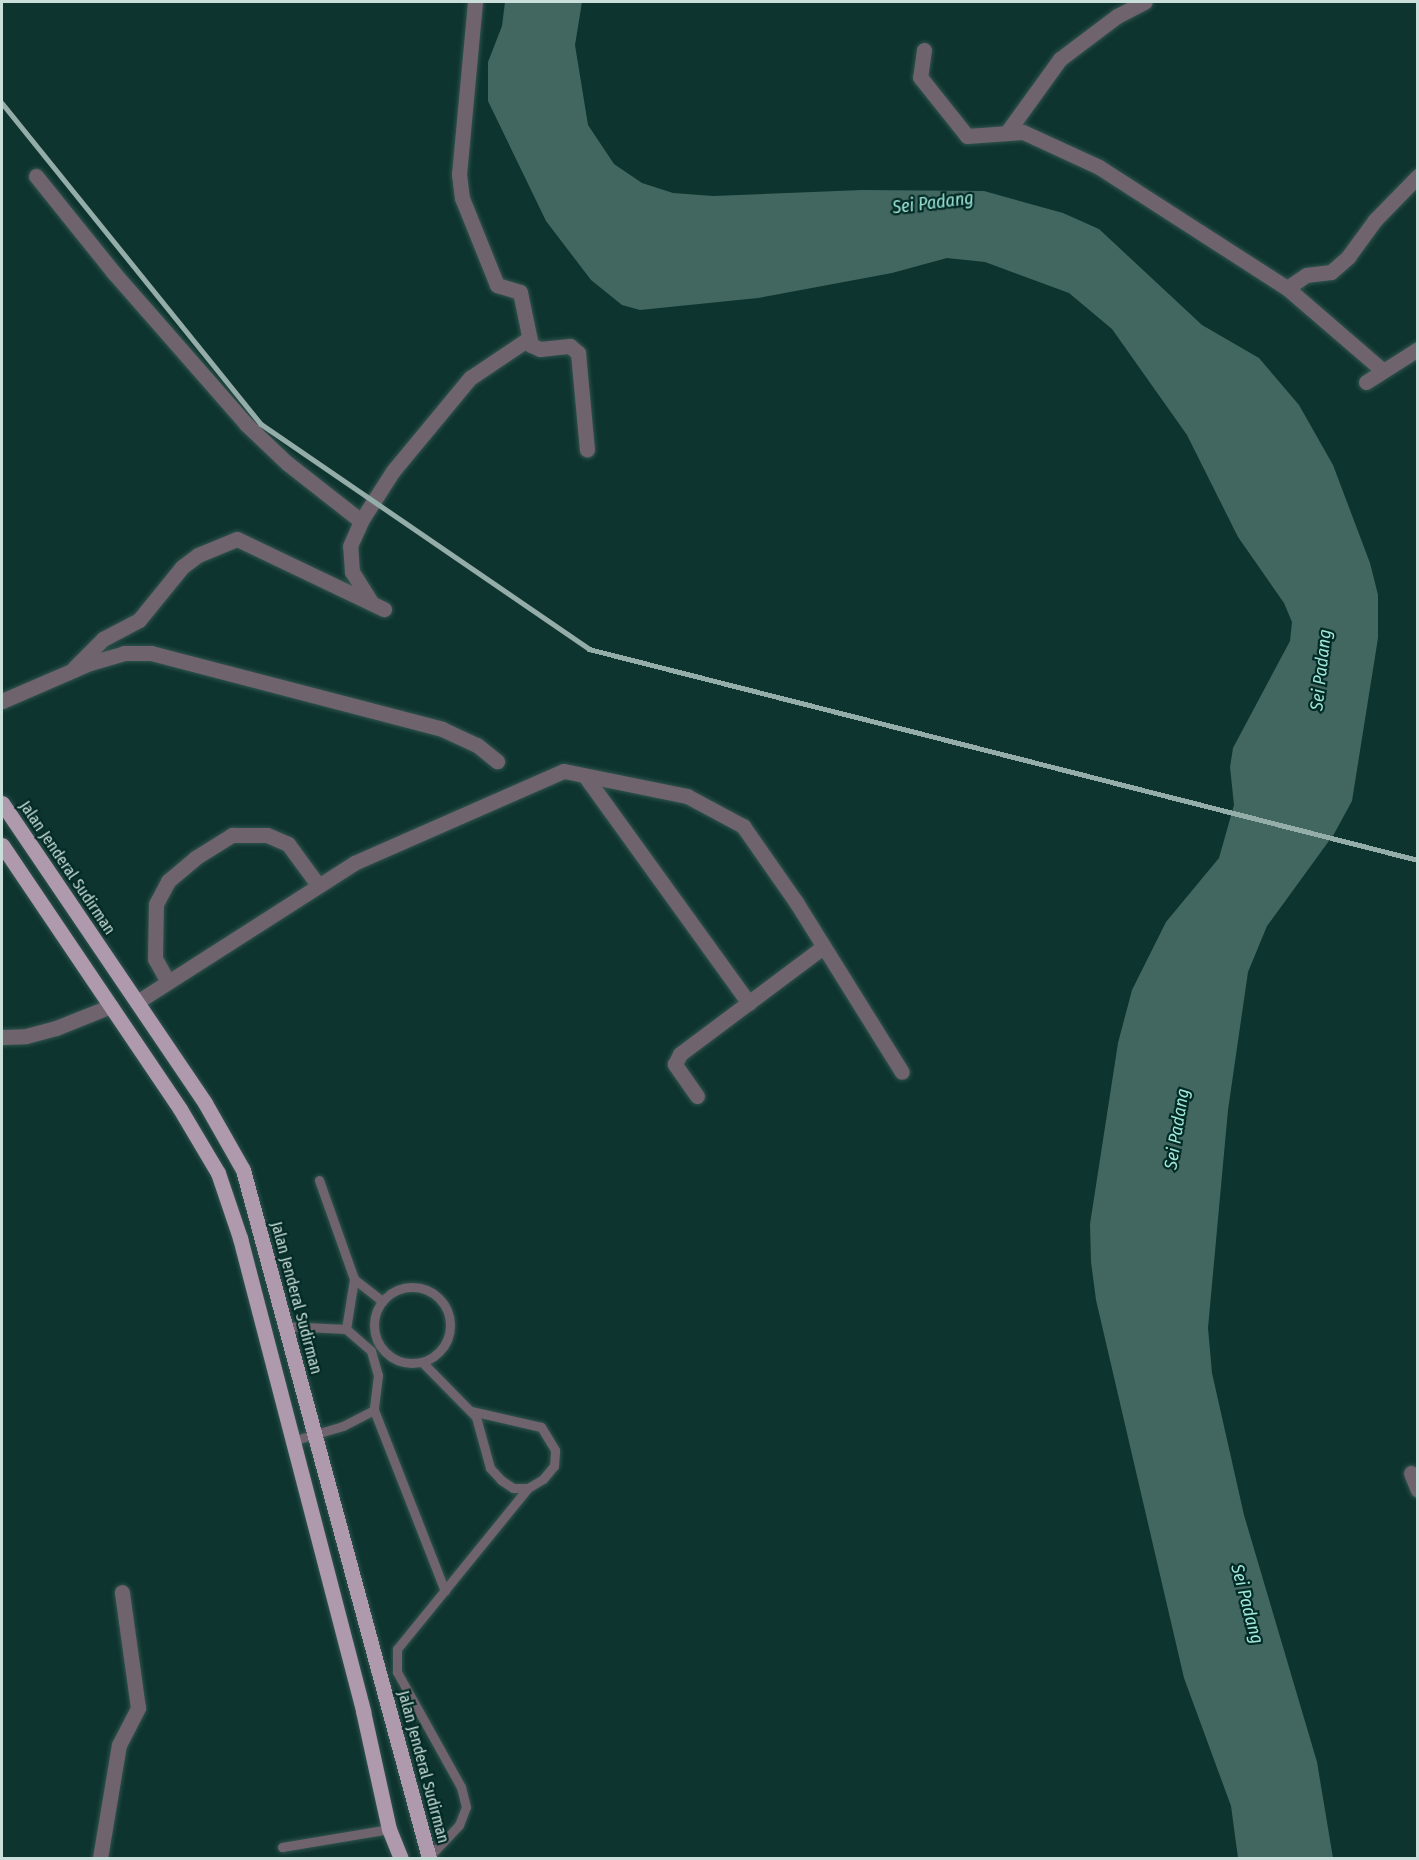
<!DOCTYPE html>
<html>
<head>
<meta charset="utf-8">
<style>
  body { margin:0 }
  #map { position:relative; width:1419px; height:1860px; overflow:hidden; background:#0e342f; font-family:"Fira Sans Condensed",sans-serif }
  div>[style] { position:absolute }
  .water>* { inset:0; background:#426760 }
  .roads { filter:drop-shadow(0 0 2px #30534e) drop-shadow(0 0 2px #30534e) }
  .service>* { height:9px; margin:-4.5px; padding:0 4.5px; transform-origin:4.5px; border-radius:4.5px; background:#6f646d }
  .service>.ring { margin:-4.5px; padding:0; box-sizing:content-box; background:none; border:9px solid #6f646d; border-radius:50% }
  .minor>* { height:15px; margin:-7.5px; padding:0 7.5px; transform-origin:7.5px; border-radius:7.5px; background:#6f646d }
  .primary>* { height:15px; margin:-7.5px; padding:0 7.5px; transform-origin:7.5px; border-radius:7.5px; background:#af99ac }
  .rail>* { height:4.5px; margin:-2.25px; padding:0 2.25px; transform-origin:2.25px; border-radius:2.25px; background:#94ada9 }
  span { translate:-50% -50%; white-space:nowrap; text-align:center; line-height:1.15; -webkit-text-stroke:4.5px #032a25; paint-order:stroke }
  .street-label { font-size:16px; color:#cadeda }
  .water-label { font-size:18px; color:#a0e8da; font-style:italic }
  .frame { position:absolute; inset:0; border:3px solid #cadeda; pointer-events:none }
</style>
</head>
<body>
<div id="map">
  <div class="water">
    <i style="clip-path:polygon(505px 2px,582px 2px,575px 45px,588px 125px,614px 164px,642px 183px,673px 193px,713px 196px,862px 190px,984px 191px,1063px 213px,1099px 229px,1202px 325px,1259px 358px,1299px 405px,1333px 465px,1370px 563px,1378px 595px,1378px 638px,1352px 801px,1334px 834px,1267px 926px,1248px 972px,1228px 1110px,1208px 1328px,1212px 1373px,1244px 1515px,1317px 1762px,1333px 1858px,1238px 1858px,1231px 1806px,1184px 1678px,1096px 1300px,1091px 1262px,1090px 1224px,1118px 1043px,1132px 990px,1166px 922px,1219px 858px,1234px 805px,1230px 767px,1233px 748px,1290px 641px,1292px 622px,1284px 603px,1238px 537px,1187px 435px,1112px 329px,1069px 293px,985px 262px,947px 258px,892px 273px,758px 298px,640px 310px,622px 305px,591px 280px,546px 221px,488px 101px,488px 62px,502px 26px)"></i>
  </div>
  <div class="roads">
    <div class="service">
      <i style="left:319px;top:1180px;width:105px;rotate:70.5deg"></i>
      <i style="left:354px;top:1279px;width:36px;rotate:38deg"></i>
      <i class="ring" style="left:374px;top:1287px;width:67px;height:67px"></i>
      <i style="left:285px;top:1326px;width:61px;rotate:2.8deg"></i>
      <i style="left:346px;top:1329px;width:33px;rotate:41deg"></i>
      <i style="left:371px;top:1351px;width:25px;rotate:74deg"></i>
      <i style="left:378px;top:1375px;width:35px;rotate:97deg"></i>
      <i style="left:374px;top:1410px;width:35px;rotate:153deg"></i>
      <i style="left:343px;top:1426px;width:53px;rotate:163.6deg"></i>
      <i style="left:346px;top:1329px;width:51px;rotate:-80.9deg"></i>
      <i style="left:422px;top:1362px;width:77px;rotate:45.5deg"></i>
      <i style="left:476px;top:1417px;width:53px;rotate:74.6deg"></i>
      <i style="left:490px;top:1468px;width:16px;rotate:47deg"></i>
      <i style="left:501px;top:1480px;width:14px;rotate:34deg"></i>
      <i style="left:513px;top:1488px;width:15px"></i>
      <i style="left:528px;top:1488px;width:17px;rotate:-31deg"></i>
      <i style="left:543px;top:1479px;width:17px;rotate:-50deg"></i>
      <i style="left:554px;top:1466px;width:16px;rotate:-86deg"></i>
      <i style="left:555px;top:1450px;width:27px;rotate:-121deg"></i>
      <i style="left:541px;top:1427px;width:72px;rotate:-167.1deg"></i>
      <i style="left:374px;top:1410px;width:194px;rotate:68.6deg"></i>
      <i style="left:282px;top:1847px;width:109px;rotate:-9.5deg"></i>
      <i style="left:429px;top:1857px;width:44px;rotate:-46.8deg"></i>
      <i style="left:459px;top:1825px;width:19px;rotate:-69deg"></i>
      <i style="left:466px;top:1807px;width:21px;rotate:-104deg"></i>
      <i style="left:461px;top:1787px;width:132px;rotate:-119.1deg"></i>
      <i style="left:397px;top:1672px;width:23px;rotate:-90deg"></i>
      <i style="left:397px;top:1649px;width:208px;rotate:-50.9deg"></i>
    </div>
    <div class="minor">
      <i style="left:475px;top:2px;width:173px;rotate:95.3deg"></i>
      <i style="left:459px;top:174px;width:24px;rotate:83deg"></i>
      <i style="left:462px;top:198px;width:94px;rotate:68.1deg"></i>
      <i style="left:497px;top:285px;width:24px;rotate:17deg"></i>
      <i style="left:520px;top:292px;width:54px;rotate:78.3deg"></i>
      <i style="left:531px;top:345px;width:10px;rotate:24deg"></i>
      <i style="left:540px;top:349px;width:30px;rotate:-6deg"></i>
      <i style="left:570px;top:346px;width:11px;rotate:41deg"></i>
      <i style="left:578px;top:353px;width:97px;rotate:84.7deg"></i>
      <i style="left:924px;top:50px;width:27px;rotate:98deg"></i>
      <i style="left:920px;top:77px;width:75px;rotate:51.5deg"></i>
      <i style="left:967px;top:136px;width:56px;rotate:-4.1deg"></i>
      <i style="left:1023px;top:132px;width:84px;rotate:24.7deg"></i>
      <i style="left:1099px;top:167px;width:224px;rotate:32.8deg"></i>
      <i style="left:1287px;top:288px;width:125px;rotate:40.8deg"></i>
      <i style="left:1008px;top:131px;width:89px;rotate:-54.2deg"></i>
      <i style="left:1060px;top:59px;width:71px;rotate:-37deg"></i>
      <i style="left:1117px;top:16px;width:31px;rotate:-27deg"></i>
      <i style="left:36px;top:176px;width:124px;rotate:51.2deg"></i>
      <i style="left:114px;top:273px;width:201px;rotate:48.8deg"></i>
      <i style="left:246px;top:424px;width:57px;rotate:43.6deg"></i>
      <i style="left:287px;top:463px;width:94px;rotate:38.1deg"></i>
      <i style="left:1287px;top:288px;width:23px;rotate:-34deg"></i>
      <i style="left:1306px;top:275px;width:25px;rotate:-7deg"></i>
      <i style="left:1331px;top:272px;width:23px;rotate:-41deg"></i>
      <i style="left:1348px;top:257px;width:46px;rotate:-53.9deg"></i>
      <i style="left:1375px;top:220px;width:62px;rotate:-45.7deg"></i>
      <i style="left:1366px;top:382px;width:62px;rotate:-32.4deg"></i>
      <i style="left:371px;top:602px;width:36px;rotate:-122deg"></i>
      <i style="left:352px;top:572px;width:26px;rotate:-94deg"></i>
      <i style="left:350px;top:546px;width:27px;rotate:-66deg"></i>
      <i style="left:361px;top:521px;width:59px;rotate:-57.4deg"></i>
      <i style="left:393px;top:471px;width:121px;rotate:-50.4deg"></i>
      <i style="left:470px;top:378px;width:70px;rotate:-33.9deg"></i>
      <i style="left:74px;top:668px;width:41px;rotate:-45deg"></i>
      <i style="left:103px;top:639px;width:41px;rotate:-27.8deg"></i>
      <i style="left:139px;top:620px;width:68px;rotate:-50.9deg"></i>
      <i style="left:182px;top:567px;width:20px;rotate:-37deg"></i>
      <i style="left:198px;top:555px;width:42px;rotate:-22.3deg"></i>
      <i style="left:237px;top:539px;width:163px;rotate:25.5deg"></i>
      <i style="left:2px;top:701px;width:96px;rotate:-23.4deg"></i>
      <i style="left:90px;top:663px;width:35px;rotate:-16deg"></i>
      <i style="left:124px;top:653px;width:27px"></i>
      <i style="left:151px;top:653px;width:301px;rotate:14.6deg"></i>
      <i style="left:442px;top:729px;width:38px;rotate:25deg"></i>
      <i style="left:477px;top:745px;width:26px;rotate:39deg"></i>
      <i style="left:585px;top:776px;width:280px;rotate:54.2deg"></i>
      <i style="left:168px;top:982px;width:26px;rotate:-119deg"></i>
      <i style="left:155px;top:959px;width:55px;rotate:-89deg"></i>
      <i style="left:156px;top:904px;width:26px;rotate:-62deg"></i>
      <i style="left:168px;top:881px;width:35px;rotate:-40deg"></i>
      <i style="left:195px;top:858px;width:44px;rotate:-31.9deg"></i>
      <i style="left:232px;top:835px;width:35px"></i>
      <i style="left:267px;top:835px;width:23px;rotate:23deg"></i>
      <i style="left:288px;top:844px;width:51px;rotate:53.8deg"></i>
      <i style="left:137px;top:1002px;width:258px;rotate:-32.6deg"></i>
      <i style="left:354px;top:863px;width:229px;rotate:-23.7deg"></i>
      <i style="left:564px;top:771px;width:126px;rotate:11.5deg"></i>
      <i style="left:687px;top:796px;width:64px;rotate:28.2deg"></i>
      <i style="left:743px;top:826px;width:93px;rotate:55.1deg"></i>
      <i style="left:796px;top:902px;width:200px;rotate:58.1deg"></i>
      <i style="left:2px;top:1037px;width:24px;rotate:-2deg"></i>
      <i style="left:26px;top:1036px;width:31px;rotate:-15deg"></i>
      <i style="left:56px;top:1028px;width:59px;rotate:-21.8deg"></i>
      <i style="left:697px;top:1096px;width:39px;rotate:-125deg"></i>
      <i style="left:675px;top:1064px;width:11px;rotate:-63deg"></i>
      <i style="left:680px;top:1054px;width:179px;rotate:-36.8deg"></i>
      <i style="left:1411px;top:1473px;width:18px;rotate:68deg"></i>
      <i style="left:100px;top:1858px;width:115px;rotate:-80.5deg"></i>
      <i style="left:119px;top:1745px;width:42px;rotate:-62.8deg"></i>
      <i style="left:138px;top:1708px;width:117px;rotate:-97.9deg"></i>
    </div>
    <div class="primary">
      <i style="left:2px;top:803px;width:362px;rotate:55.9deg"></i>
      <i style="left:205px;top:1103px;width:77px;rotate:60.4deg"></i>
      <i style="left:243px;top:1170px;width:713px;rotate:74.87deg"></i>
      <i style="left:2px;top:845px;width:318px;rotate:56deg"></i>
      <i style="left:180px;top:1109px;width:74px;rotate:59.3deg"></i>
      <i style="left:218px;top:1173px;width:69px;rotate:71.3deg"></i>
      <i style="left:240px;top:1238px;width:489px;rotate:75.4deg"></i>
      <i style="left:363px;top:1711px;width:121px;rotate:77.6deg"></i>
      <i style="left:389px;top:1829px;width:31px;rotate:68deg"></i>
    </div>
  </div>
  <div class="rail">
    <i style="left:2px;top:103px;width:412px;rotate:51.1deg"></i>
    <i style="left:261px;top:424px;width:398px;rotate:34.4deg"></i>
    <i style="left:589px;top:649px;width:855px;rotate:14.28deg"></i>
  </div>
  <div class="street-label">
    <span style="left:67px;top:868px;rotate:56deg">Jalan Jenderal Sudirman</span>
    <span style="left:296px;top:1298px;rotate:75deg">Jalan Jenderal Sudirman</span>
    <span style="left:423px;top:1767px;rotate:75deg">Jalan Jenderal Sudirman</span>
  </div>
  <div class="water-label">
    <span style="left:933px;top:203px;rotate:-7deg">Sei Padang</span>
    <span style="left:1321px;top:670px;rotate:-84deg">Sei Padang</span>
    <span style="left:1177px;top:1129px;rotate:-81deg">Sei Padang</span>
    <span style="left:1247px;top:1604px;rotate:75deg">Sei Padang</span>
  </div>
  <div class="frame"></div>
</div>
</body>
</html>
